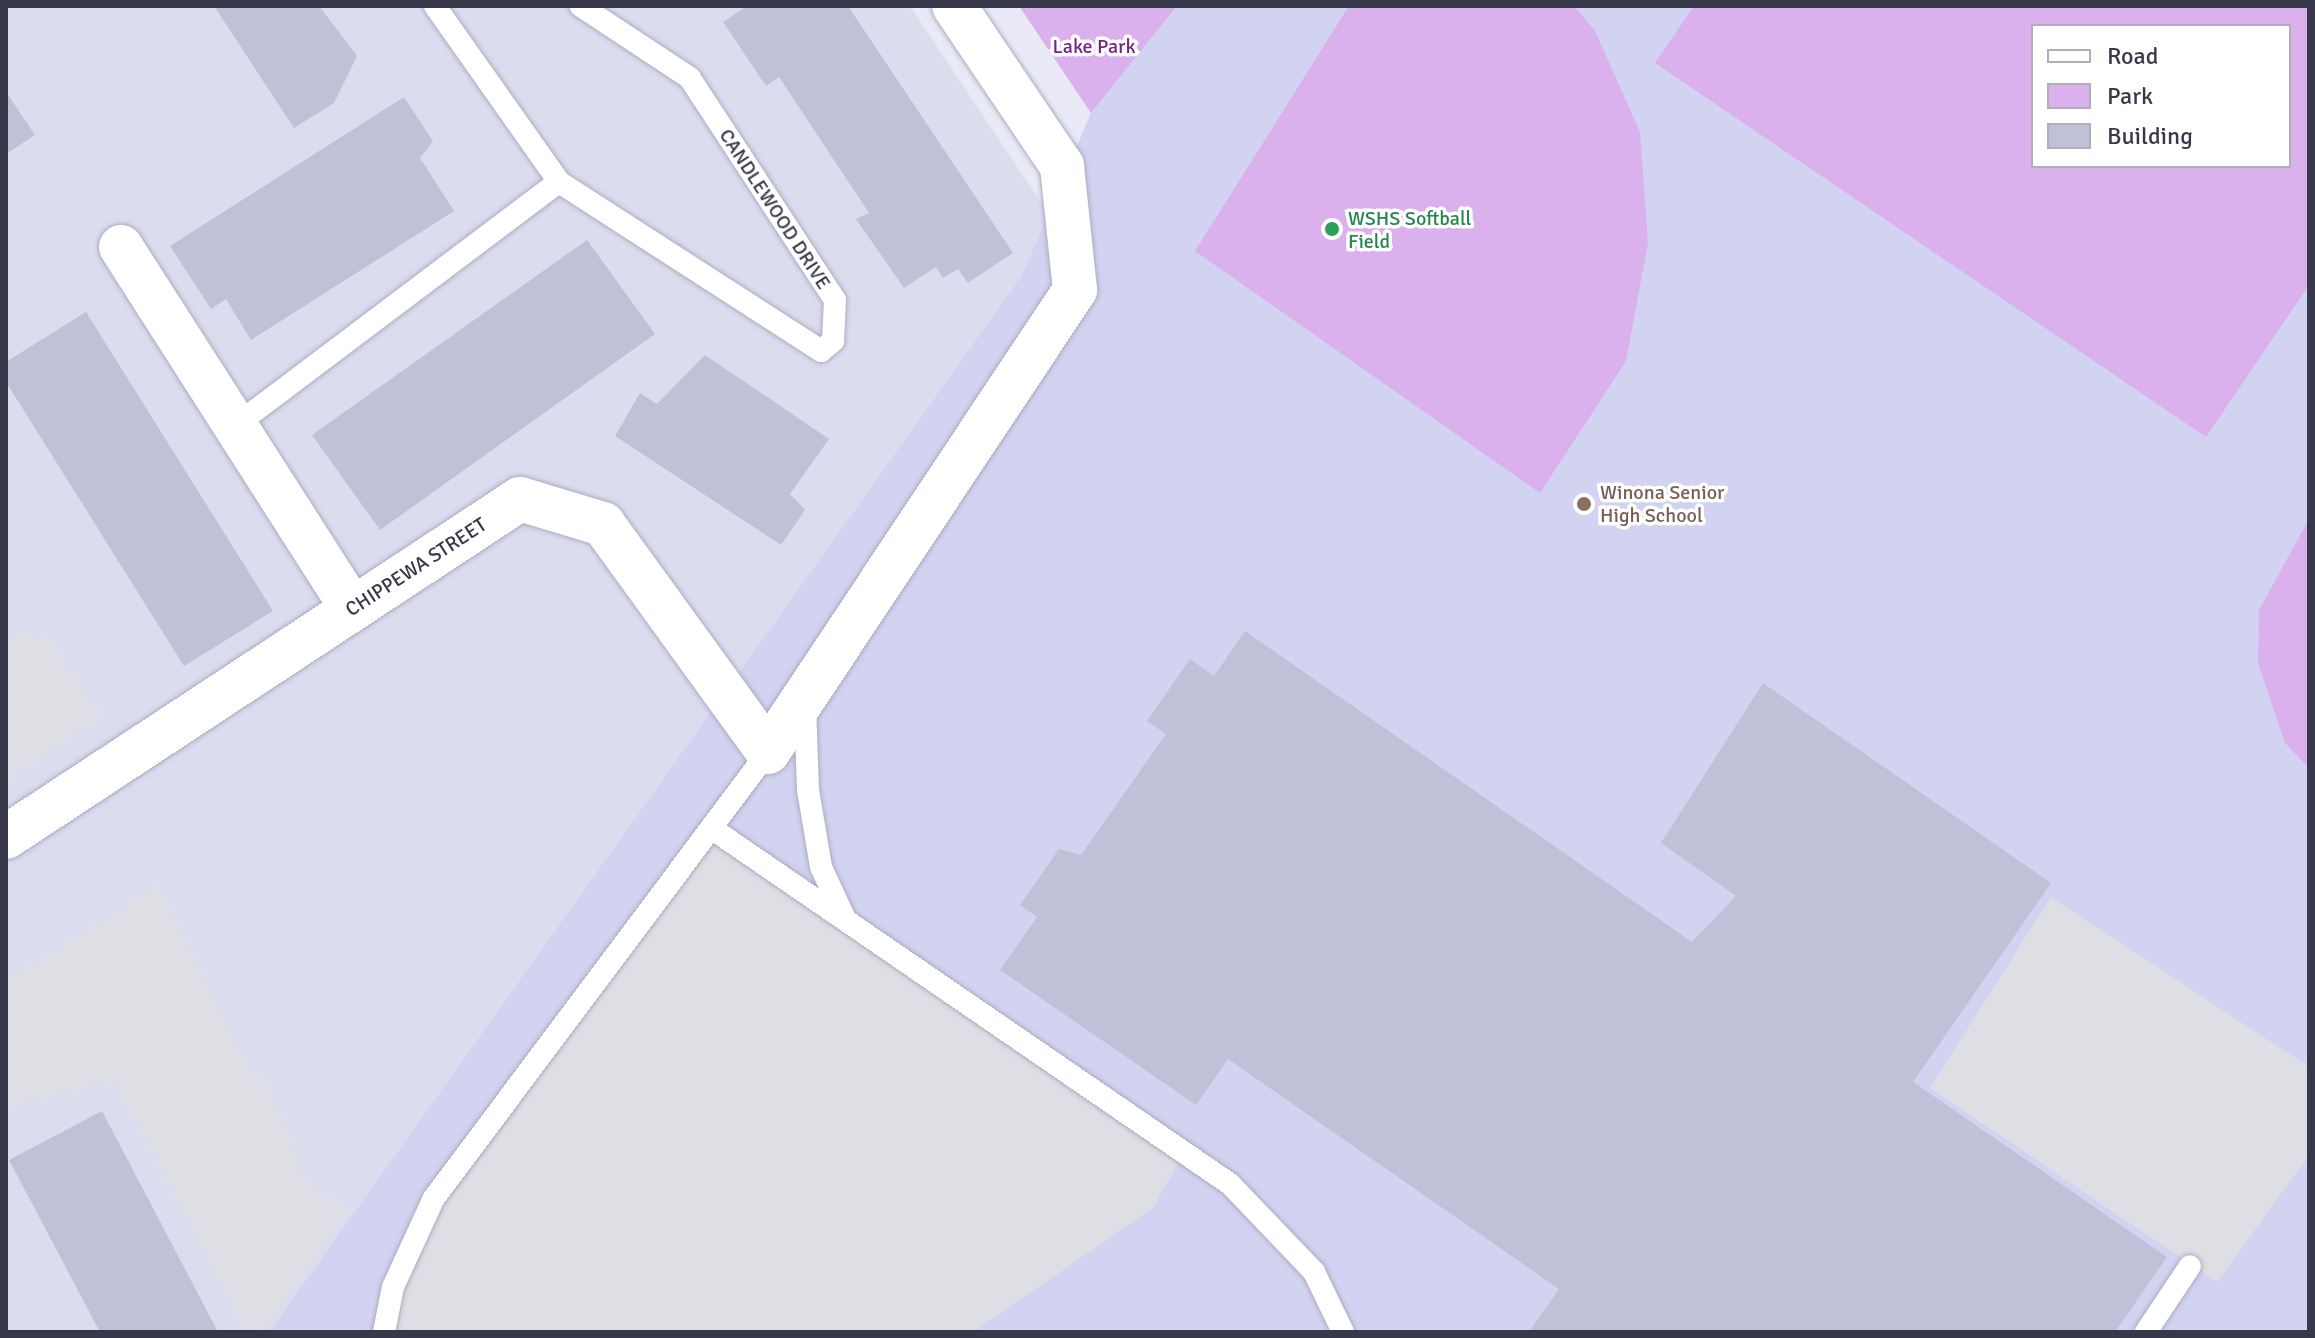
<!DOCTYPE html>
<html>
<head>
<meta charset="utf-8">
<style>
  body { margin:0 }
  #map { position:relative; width:2315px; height:1338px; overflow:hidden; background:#e9eaf6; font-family:Signika,sans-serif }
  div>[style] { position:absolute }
  .residential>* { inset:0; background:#dbdcee }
  .education>* { inset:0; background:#d2d3f0 }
  .green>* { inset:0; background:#dab0ed }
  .parking>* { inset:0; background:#dedfe4 }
  .building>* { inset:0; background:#bec1d8 }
  .roads { filter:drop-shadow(0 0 2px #abadc2) drop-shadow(0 0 2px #abadc2) }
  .service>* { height:22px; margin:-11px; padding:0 11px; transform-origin:11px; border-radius:11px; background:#fff }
  .minor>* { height:44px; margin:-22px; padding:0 22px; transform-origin:22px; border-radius:22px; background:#fff }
  .dots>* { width:22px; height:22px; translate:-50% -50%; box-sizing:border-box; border:4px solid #fff; border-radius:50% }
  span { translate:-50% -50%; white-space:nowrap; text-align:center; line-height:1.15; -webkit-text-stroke:7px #fff; paint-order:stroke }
  .park-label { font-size:20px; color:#762482 }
  .street-label { font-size:20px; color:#37394a }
  .leisure-label { font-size:20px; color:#27864d }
  .left { translate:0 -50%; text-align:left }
  .education-label { font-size:20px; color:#785e54 }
  .frame { position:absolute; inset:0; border:8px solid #37394a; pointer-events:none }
  .legend { position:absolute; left:2031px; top:24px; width:260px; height:144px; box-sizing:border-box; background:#fff; border:2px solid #afb0b7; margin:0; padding:10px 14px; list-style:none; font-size:24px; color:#37394a }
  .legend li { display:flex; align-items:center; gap:16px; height:40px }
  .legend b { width:40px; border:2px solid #afb0b7 }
</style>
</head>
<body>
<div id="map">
  <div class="residential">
    <i style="clip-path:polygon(6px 6px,910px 6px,1048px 213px,1022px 275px,269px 1332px,6px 1332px)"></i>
  </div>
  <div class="education">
    <i style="clip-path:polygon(evenodd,1177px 6px,2309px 6px,2309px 1332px,269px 1332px,1022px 275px,1091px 113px,1177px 6px,2033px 26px,2289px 26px,2289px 166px,2033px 166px,2033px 26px)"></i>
  </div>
  <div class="green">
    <i style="clip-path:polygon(1019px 6px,1177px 6px,1091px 113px)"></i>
    <i style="clip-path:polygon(1349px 6px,1574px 6px,1595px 31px,1640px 132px,1648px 243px,1626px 361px,1540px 493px,1195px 251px)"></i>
    <i style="clip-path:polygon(evenodd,1694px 6px,2309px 6px,2309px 285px,2206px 437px,1655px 63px,1694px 6px,2033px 26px,2289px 26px,2289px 166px,2033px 166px,2033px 26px)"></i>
    <i style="clip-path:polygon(2309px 519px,2309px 768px,2285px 743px,2258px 663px,2259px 610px)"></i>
  </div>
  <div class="parking">
    <i style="clip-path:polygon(30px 633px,51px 642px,101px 715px,6px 781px,6px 634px)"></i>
    <i style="clip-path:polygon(711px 828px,1184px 1152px,1153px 1208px,973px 1332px,384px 1332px,434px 1198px)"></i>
    <i style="clip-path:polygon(159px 885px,246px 1068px,271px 1091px,305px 1181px,348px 1211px,262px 1332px,244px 1328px,115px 1079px,6px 1107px,6px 982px)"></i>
    <i style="clip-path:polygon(2051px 897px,2309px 1067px,2309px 1155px,2217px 1282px,1930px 1088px)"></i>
  </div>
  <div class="building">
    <i style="clip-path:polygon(214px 6px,319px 6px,357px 56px,334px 103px,294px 128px)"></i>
    <i style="clip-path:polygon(747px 6px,848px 6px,1013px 253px,968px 283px,958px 269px,943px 278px,936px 267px,904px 288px,856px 219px,869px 213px,779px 77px,766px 86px,723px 22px)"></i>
    <i style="clip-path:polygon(6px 92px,35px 135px,6px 154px)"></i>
    <i style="clip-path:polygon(404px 97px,433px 141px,420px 158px,454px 211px,251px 340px,226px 299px,211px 309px,170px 246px)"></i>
    <i style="clip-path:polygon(587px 240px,655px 334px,380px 530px,312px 435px)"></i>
    <i style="clip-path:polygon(86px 312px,273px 611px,184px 666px,6px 382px,6px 362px)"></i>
    <i style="clip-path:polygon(705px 355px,829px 439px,790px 494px,805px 510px,781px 545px,615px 436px,640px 393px,657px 404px)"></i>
    <i style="clip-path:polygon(1245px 631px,1692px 942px,1736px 896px,1661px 843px,1763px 683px,2051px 883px,1913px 1082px,2167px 1257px,2115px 1332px,1529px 1332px,1559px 1289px,1228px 1059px,1196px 1105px,1000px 970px,1037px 917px,1020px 905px,1059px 849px,1081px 855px,1166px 734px,1147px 721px,1190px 659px,1214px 676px)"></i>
    <i style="clip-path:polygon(102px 1111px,218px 1332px,100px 1332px,9px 1160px)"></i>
  </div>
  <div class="roads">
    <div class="service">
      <i style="left:435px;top:6px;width:215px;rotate:54.8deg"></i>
      <i style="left:559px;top:182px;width:312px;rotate:32.8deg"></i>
      <i style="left:821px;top:351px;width:16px;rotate:-40deg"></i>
      <i style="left:833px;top:341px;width:41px;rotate:-87.2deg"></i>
      <i style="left:835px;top:300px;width:265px;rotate:-123.2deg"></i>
      <i style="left:690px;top:78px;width:131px;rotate:-146.6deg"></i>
      <i style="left:236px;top:425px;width:404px;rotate:-37deg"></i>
      <i style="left:805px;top:704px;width:86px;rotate:88deg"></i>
      <i style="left:808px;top:790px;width:78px;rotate:80.4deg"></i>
      <i style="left:821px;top:867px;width:57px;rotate:65.2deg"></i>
      <i style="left:711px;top:828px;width:629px;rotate:34.45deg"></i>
      <i style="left:1230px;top:1184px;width:122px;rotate:46.3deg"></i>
      <i style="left:1314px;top:1272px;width:67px;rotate:64.2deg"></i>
      <i style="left:384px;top:1332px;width:46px;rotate:-78.7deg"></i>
      <i style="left:393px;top:1287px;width:98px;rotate:-65.3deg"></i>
      <i style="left:434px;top:1198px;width:557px;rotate:-53.17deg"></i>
      <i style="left:2146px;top:1332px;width:79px;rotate:-56.3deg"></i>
    </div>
    <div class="minor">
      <i style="left:121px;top:247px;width:429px;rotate:57.4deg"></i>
      <i style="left:6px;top:837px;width:615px;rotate:-33.33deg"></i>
      <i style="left:520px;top:499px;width:87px;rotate:16.8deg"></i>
      <i style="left:603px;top:524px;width:281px;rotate:54.1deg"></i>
      <i style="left:768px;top:752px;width:555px;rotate:-56.4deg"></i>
      <i style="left:1075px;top:290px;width:125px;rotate:-96deg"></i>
      <i style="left:1062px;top:166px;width:193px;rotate:-124deg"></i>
    </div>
  </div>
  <div class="dots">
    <i style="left:1332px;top:229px;background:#2e9e5b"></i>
    <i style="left:1584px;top:504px;background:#8d6e63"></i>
  </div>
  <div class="park-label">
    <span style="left:1094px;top:46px">Lake Park</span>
  </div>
  <div class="street-label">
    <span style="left:775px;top:209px;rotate:57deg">CANDLEWOOD DRIVE</span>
    <span style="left:416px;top:567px;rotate:-33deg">CHIPPEWA STREET</span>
  </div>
  <div class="leisure-label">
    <span class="left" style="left:1348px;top:230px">WSHS Softball<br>Field</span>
  </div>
  <div class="education-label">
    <span class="left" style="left:1600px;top:504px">Winona Senior<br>High School</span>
  </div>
  <div class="frame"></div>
  <ul class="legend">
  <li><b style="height:10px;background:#fff"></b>Road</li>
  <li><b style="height:22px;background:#dab0ed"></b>Park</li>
  <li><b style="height:22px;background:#bec1d8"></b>Building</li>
  </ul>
</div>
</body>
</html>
